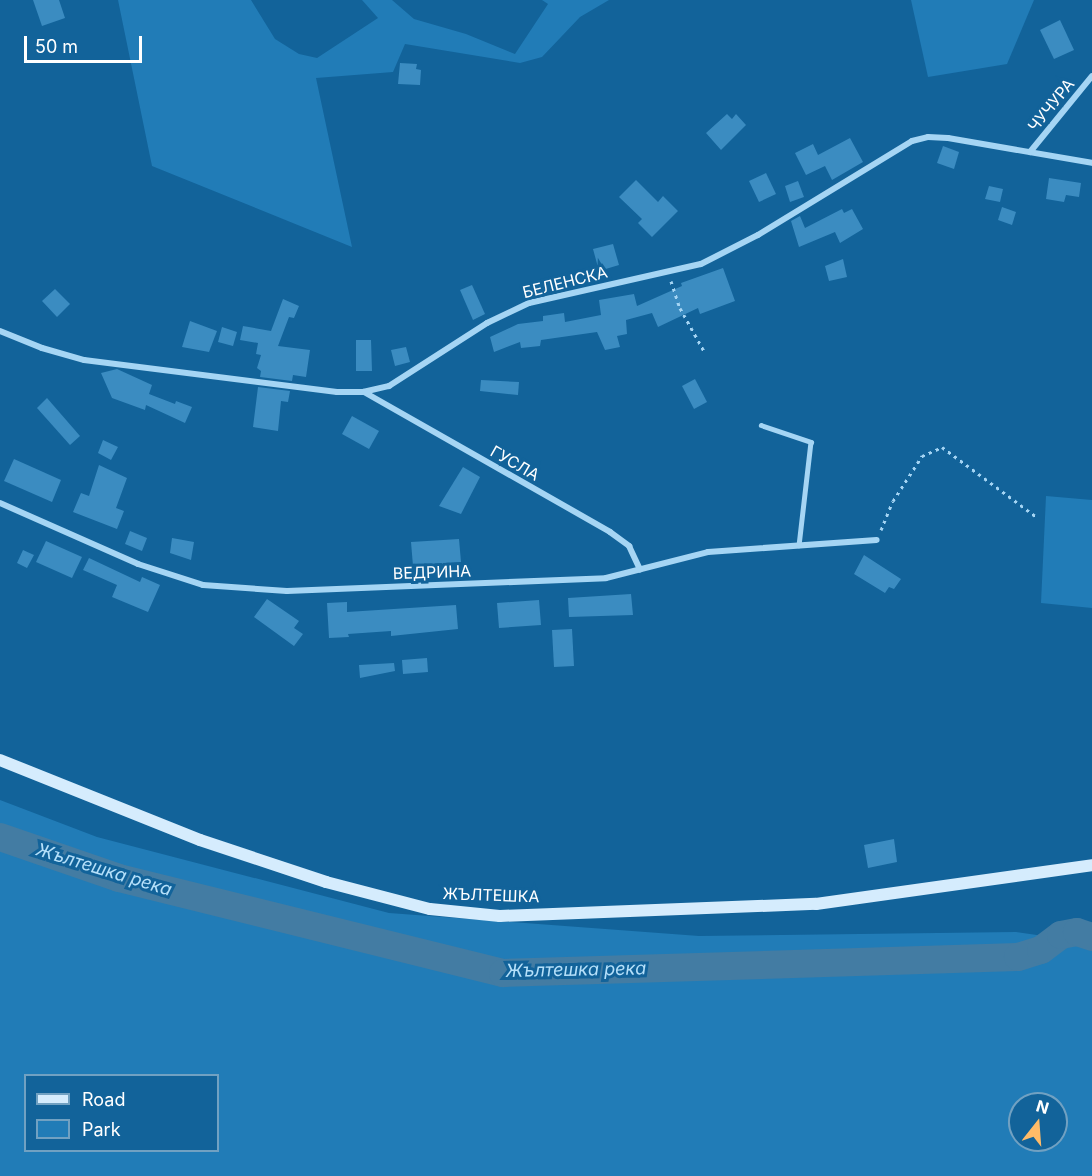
<!DOCTYPE html>
<html>
<head>
<meta charset="utf-8">
<style>
  body { margin:0 }
  #map { position:relative; width:1092px; height:1176px; overflow:hidden; background:#12639a; font-family:Inter,sans-serif }
  div>[style] { position:absolute }
  .green>* { inset:0; background:#217cb7 }
  .river>* { height:28px; margin:-14px; padding:0 14px; transform-origin:14px; border-radius:14px; background:#437ca3 }
  .building>* { inset:0; background:#3b8cc1 }
  .path>* { height:3px; margin-top:-1.5px; transform-origin:0; background:repeating-linear-gradient(90deg,#a5d5f4 0 3px,transparent 0 7.5px) }
  .service>* { height:4.5px; margin:-2.25px; padding:0 2.25px; transform-origin:2.25px; border-radius:2.25px; background:#a5d5f4 }
  .minor>* { height:6px; margin:-3px; padding:0 3px; transform-origin:3px; border-radius:3px; background:#a5d5f4 }
  .secondary>* { height:12px; margin:-6px; padding:0 6px; transform-origin:6px; border-radius:6px; background:#d5ecfd }
  span { translate:-50% -50%; white-space:nowrap; text-align:center; line-height:1.15; -webkit-text-stroke:6px #12639a; paint-order:stroke }
  .street-label { font-size:16px; color:#fff }
  .water-label { font-size:18px; color:#b5e0fa; font-style:italic }
  .legend { position:absolute; left:24px; top:1074px; width:195px; height:78px; box-sizing:border-box; background:#12639a; border:2px solid #71a1c2; margin:0; padding:8px 10px; list-style:none; font-size:18px; color:#fff }
  .legend li { display:flex; align-items:center; gap:12px; height:30px }
  .legend b { width:30px; border:2px solid #71a1c2 }
  .north { position:absolute; left:1008px; top:1092px; width:60px; height:60px; box-sizing:border-box; background:#12639a; border:2px solid #71a1c2; border-radius:50%; rotate:17deg; font-size:16px; font-weight:700; line-height:24px; text-align:center; color:#fff }
  .north::after { content:''; display:block; margin:auto; width:21px; height:27px; background:#ffbb68; clip-path:polygon(50% 0,100% 100%,50% 72%,0 100%) }
  .scale { position:absolute; left:24px; top:36px; width:118px; height:27px; box-sizing:border-box; border:3px solid #fff; border-top:0; padding-left:8px; font-size:18px; line-height:21px; white-space:nowrap; color:#fff; -webkit-text-stroke:4px #12639a; paint-order:stroke }
</style>
</head>
<body>
<div id="map">
  <div class="green">
    <i style="clip-path:polygon(118px 0,251px 0,275px 39px,299px 54px,317px 58px,378px 18px,362px 0,392px 0,414px 19px,466px 34px,515px 54px,548px 4px,542px 0,609px 0,580px 17px,542px 57px,520px 63px,405px 44px,393px 72px,316px 78px,352px 247px,152px 166px)"></i>
    <i style="clip-path:polygon(911px 0,1034px 0,1007px 64px,928px 77px)"></i>
    <i style="clip-path:polygon(1046px 496px,1092px 500px,1092px 608px,1041px 603px)"></i>
    <i style="clip-path:polygon(evenodd,0 800px,97px 837px,389px 913px,699px 936px,1016px 932px,1092px 943px,1092px 1176px,0 1176px,0 800px,26px 1076px,218px 1076px,218px 1150px,26px 1150px,26px 1076px,0 800px,1020px 1104px,1056px 1104px,1056px 1140px,1020px 1140px,1020px 1104px)"></i>
  </div>
  <div class="river">
    <i style="left:0;top:837px;width:126px;rotate:19deg"></i>
    <i style="left:119px;top:878px;width:396px;rotate:13.9deg"></i>
    <i style="left:503px;top:973px;width:515px;rotate:-1.78deg"></i>
    <i style="left:1018px;top:957px;width:24px;rotate:-17deg"></i>
    <i style="left:1041px;top:950px;width:25px;rotate:-37deg"></i>
    <i style="left:1061px;top:935px;width:16px;rotate:-11deg"></i>
    <i style="left:1077px;top:932px;width:16px;rotate:18deg"></i>
  </div>
  <div class="building">
    <i style="clip-path:polygon(33px 0,59px 0,65px 18px,42px 26px)"></i>
    <i style="clip-path:polygon(1060px 20px,1074px 50px,1054px 59px,1040px 30px)"></i>
    <i style="clip-path:polygon(400px 63px,417px 64px,416px 69px,421px 70px,420px 85px,398px 84px)"></i>
    <i style="clip-path:polygon(727px 114px,732px 119px,736px 114px,746px 125px,721px 150px,706px 133px)"></i>
    <i style="clip-path:polygon(850px 138px,863px 162px,832px 180px,825px 166px,806px 175px,795px 153px,813px 144px,818px 155px)"></i>
    <i style="clip-path:polygon(943px 146px,959px 152px,954px 169px,937px 163px)"></i>
    <i style="clip-path:polygon(766px 173px,776px 194px,759px 202px,749px 181px)"></i>
    <i style="clip-path:polygon(1049px 178px,1081px 183px,1079px 197px,1066px 195px,1064px 202px,1046px 199px)"></i>
    <i style="clip-path:polygon(636px 180px,658px 202px,663px 196px,678px 211px,652px 237px,638px 223px,642px 219px,619px 197px)"></i>
    <i style="clip-path:polygon(798px 181px,804px 197px,790px 202px,785px 186px)"></i>
    <i style="clip-path:polygon(989px 186px,1003px 189px,1000px 202px,985px 199px)"></i>
    <i style="clip-path:polygon(1002px 207px,1016px 212px,1012px 225px,998px 220px)"></i>
    <i style="clip-path:polygon(842px 209px,844px 213px,852px 209px,863px 229px,840px 243px,835px 232px,799px 247px,791px 221px,800px 216px,805px 228px)"></i>
    <i style="clip-path:polygon(613px 244px,619px 265px,599px 271px,593px 249px)"></i>
    <i style="clip-path:polygon(843px 259px,847px 277px,829px 281px,825px 266px)"></i>
    <i style="clip-path:polygon(723px 268px,735px 301px,700px 314px,698px 308px,658px 327px,652px 313px,626px 320px,627px 334px,617px 336px,620px 347px,605px 350px,597px 332px,541px 340px,540px 346px,521px 348px,520px 342px,494px 352px,490px 337px,518px 324px,543px 321px,543px 316px,564px 313px,565px 322px,601px 315px,599px 300px,634px 294px,637px 306px,682px 286px,681px 283px)"></i>
    <i style="clip-path:polygon(472px 285px,485px 314px,473px 320px,460px 290px)"></i>
    <i style="clip-path:polygon(55px 289px,70px 304px,57px 317px,42px 301px)"></i>
    <i style="clip-path:polygon(283px 299px,299px 306px,294px 318px,289px 317px,278px 346px,310px 350px,306px 377px,293px 375px,292px 381px,260px 377px,261px 371px,257px 368px,261px 355px,256px 354px,258px 343px,240px 340px,243px 326px,271px 331px)"></i>
    <i style="clip-path:polygon(190px 321px,217px 331px,209px 352px,182px 347px)"></i>
    <i style="clip-path:polygon(222px 327px,237px 332px,233px 346px,218px 342px)"></i>
    <i style="clip-path:polygon(356px 340px,371px 340px,372px 371px,356px 371px)"></i>
    <i style="clip-path:polygon(406px 347px,410px 362px,395px 366px,391px 350px)"></i>
    <i style="clip-path:polygon(117px 369px,152px 385px,149px 394px,175px 404px,176px 401px,192px 407px,185px 423px,146px 405px,145px 410px,112px 398px,101px 373px)"></i>
    <i style="clip-path:polygon(695px 379px,707px 402px,694px 409px,682px 386px)"></i>
    <i style="clip-path:polygon(481px 380px,519px 382px,518px 395px,480px 391px)"></i>
    <i style="clip-path:polygon(258px 387px,290px 391px,288px 402px,281px 401px,278px 431px,253px 427px)"></i>
    <i style="clip-path:polygon(47px 398px,80px 436px,70px 445px,37px 408px)"></i>
    <i style="clip-path:polygon(352px 416px,379px 431px,369px 449px,342px 434px)"></i>
    <i style="clip-path:polygon(103px 440px,118px 447px,111px 460px,98px 453px)"></i>
    <i style="clip-path:polygon(14px 459px,61px 480px,52px 502px,4px 481px)"></i>
    <i style="clip-path:polygon(99px 465px,127px 478px,116px 508px,124px 511px,117px 529px,73px 512px,81px 493px,89px 496px)"></i>
    <i style="clip-path:polygon(463px 467px,480px 477px,461px 514px,439px 506px)"></i>
    <i style="clip-path:polygon(130px 531px,147px 538px,142px 551px,125px 544px)"></i>
    <i style="clip-path:polygon(172px 538px,194px 542px,191px 560px,170px 553px)"></i>
    <i style="clip-path:polygon(459px 539px,461px 562px,413px 566px,411px 542px)"></i>
    <i style="clip-path:polygon(46px 541px,82px 557px,72px 578px,36px 562px)"></i>
    <i style="clip-path:polygon(23px 550px,34px 555px,27px 568px,17px 563px)"></i>
    <i style="clip-path:polygon(864px 555px,901px 579px,894px 589px,889px 587px,885px 593px,854px 574px)"></i>
    <i style="clip-path:polygon(89px 558px,140px 582px,142px 577px,160px 585px,148px 612px,112px 597px,117px 585px,83px 570px)"></i>
    <i style="clip-path:polygon(631px 594px,633px 615px,569px 617px,568px 598px)"></i>
    <i style="clip-path:polygon(267px 599px,299px 621px,294px 628px,303px 634px,294px 646px,254px 617px)"></i>
    <i style="clip-path:polygon(539px 600px,541px 625px,499px 628px,497px 603px)"></i>
    <i style="clip-path:polygon(347px 602px,347px 612px,456px 605px,458px 629px,391px 636px,391px 631px,348px 634px,349px 637px,329px 638px,327px 603px)"></i>
    <i style="clip-path:polygon(572px 629px,574px 666px,554px 667px,552px 630px)"></i>
    <i style="clip-path:polygon(427px 658px,428px 672px,403px 674px,402px 660px)"></i>
    <i style="clip-path:polygon(394px 663px,395px 671px,360px 678px,359px 665px)"></i>
    <i style="clip-path:polygon(894px 839px,897px 862px,868px 868px,864px 845px)"></i>
  </div>
  <div class="path">
    <i style="left:671px;top:281px;width:28px;rotate:72deg"></i>
    <i style="left:680px;top:308px;width:51px;rotate:60.9deg"></i>
    <i style="left:881px;top:530px;width:31px;rotate:-68deg"></i>
    <i style="left:893px;top:501px;width:54px;rotate:-57.2deg"></i>
    <i style="left:922px;top:456px;width:22px;rotate:-24deg"></i>
    <i style="left:942px;top:447px;width:119px;rotate:36.5deg"></i>
  </div>
  <div class="service">
    <i style="left:761px;top:425px;width:53px;rotate:18.8deg"></i>
    <i style="left:811px;top:442px;width:104px;rotate:96.6deg"></i>
  </div>
  <div class="minor">
    <i style="left:1030px;top:152px;width:98px;rotate:-50.8deg"></i>
    <i style="left:0;top:331px;width:45px;rotate:22deg"></i>
    <i style="left:42px;top:348px;width:44px;rotate:15.9deg"></i>
    <i style="left:84px;top:360px;width:255px;rotate:7.2deg"></i>
    <i style="left:337px;top:392px;width:26px"></i>
    <i style="left:363px;top:392px;width:27px;rotate:-13deg"></i>
    <i style="left:389px;top:386px;width:117px;rotate:-32.7deg"></i>
    <i style="left:487px;top:323px;width:47px;rotate:-25.5deg"></i>
    <i style="left:529px;top:303px;width:176px;rotate:-12.8deg"></i>
    <i style="left:701px;top:264px;width:64px;rotate:-27deg"></i>
    <i style="left:758px;top:235px;width:180px;rotate:-31.4deg"></i>
    <i style="left:912px;top:141px;width:16px;rotate:-14deg"></i>
    <i style="left:928px;top:137px;width:20px;rotate:3deg"></i>
    <i style="left:948px;top:138px;width:146px;rotate:9.8deg"></i>
    <i style="left:364px;top:392px;width:283px;rotate:29.6deg"></i>
    <i style="left:610px;top:532px;width:24px;rotate:36deg"></i>
    <i style="left:629px;top:546px;width:26px;rotate:65deg"></i>
    <i style="left:0;top:503px;width:151px;rotate:23.8deg"></i>
    <i style="left:138px;top:564px;width:68px;rotate:17.9deg"></i>
    <i style="left:203px;top:585px;width:84px;rotate:4.1deg"></i>
    <i style="left:287px;top:591px;width:319px;rotate:-2.3deg"></i>
    <i style="left:606px;top:578px;width:105px;rotate:-14.3deg"></i>
    <i style="left:708px;top:552px;width:169px;rotate:-4.1deg"></i>
  </div>
  <div class="secondary">
    <i style="left:0;top:760px;width:215px;rotate:21.8deg"></i>
    <i style="left:200px;top:840px;width:133px;rotate:18.4deg"></i>
    <i style="left:326px;top:882px;width:107px;rotate:14.6deg"></i>
    <i style="left:430px;top:909px;width:70px;rotate:5.7deg"></i>
    <i style="left:500px;top:916px;width:316px;rotate:-2.2deg"></i>
    <i style="left:816px;top:904px;width:279px;rotate:-8deg"></i>
  </div>
  <div class="street-label">
    <span style="left:1051px;top:105px;rotate:-51deg">ЧУЧУРА</span>
    <span style="left:565px;top:282px;rotate:-14deg">БЕЛЕНСКА</span>
    <span style="left:515px;top:463px;rotate:30deg">ГУСЛА</span>
    <span style="left:432px;top:572px;rotate:-2deg">ВЕДРИНА</span>
    <span style="left:491px;top:895px;rotate:2deg">ЖЪЛТЕШКА</span>
  </div>
  <div class="water-label">
    <span style="left:104px;top:870px;rotate:17deg">Жълтешка река</span>
    <span style="left:576px;top:970px;rotate:-1deg">Жълтешка река</span>
  </div>
  <ul class="legend">
  <li><b style="height:8px;background:#d5ecfd"></b>Road</li>
  <li><b style="height:16px;background:#217cb7"></b>Park</li>
  </ul>
  <div class="north">N</div>
  <div class="scale">50 m</div>
</div>
</body>
</html>
